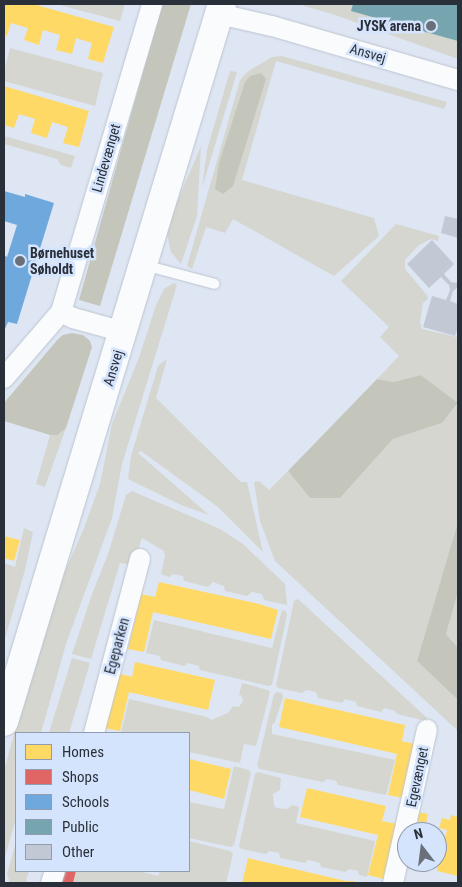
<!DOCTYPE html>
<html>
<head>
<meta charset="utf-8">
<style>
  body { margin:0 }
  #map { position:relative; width:462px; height:887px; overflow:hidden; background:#dee6f4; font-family:"Roboto Condensed",sans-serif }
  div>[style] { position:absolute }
  .green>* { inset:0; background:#d4d6cf }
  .forest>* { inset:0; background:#c4c6bc }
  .homes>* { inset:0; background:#ffd966 }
  .shops>* { inset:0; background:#e06666 }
  .schools>* { inset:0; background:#6fa8dc }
  .public>* { inset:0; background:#76a5af }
  .building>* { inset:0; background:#c3c9d4 }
  .roads { filter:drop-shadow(0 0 1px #bdc4ce) drop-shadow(0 0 1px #bdc4ce) }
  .lane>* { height:10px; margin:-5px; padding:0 5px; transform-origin:5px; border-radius:5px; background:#fafbfd }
  .street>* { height:20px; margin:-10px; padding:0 10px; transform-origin:10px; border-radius:10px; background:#fafbfd }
  .secondary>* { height:28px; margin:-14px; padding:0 14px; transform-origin:14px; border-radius:14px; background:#fafbfd }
  .dots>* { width:14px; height:14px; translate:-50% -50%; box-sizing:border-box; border:2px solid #d5e4fd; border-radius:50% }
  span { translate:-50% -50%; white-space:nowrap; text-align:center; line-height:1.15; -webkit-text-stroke:5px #d5e4fd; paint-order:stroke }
  .poi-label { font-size:14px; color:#2a3039; font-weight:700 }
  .right { translate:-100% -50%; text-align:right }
  .left { translate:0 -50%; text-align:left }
  .street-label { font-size:14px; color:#2a3039 }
  .frame { position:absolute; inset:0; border:5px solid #2a3039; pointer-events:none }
  .legend { position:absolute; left:15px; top:732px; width:175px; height:140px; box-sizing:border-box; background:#d5e4fd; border:1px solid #919caf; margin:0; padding:6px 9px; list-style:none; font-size:15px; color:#2a3039 }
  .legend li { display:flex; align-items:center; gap:10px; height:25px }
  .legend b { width:25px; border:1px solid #919caf }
  .north { position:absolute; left:397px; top:822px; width:50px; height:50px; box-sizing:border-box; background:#d5e4fd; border:1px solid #919caf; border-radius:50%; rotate:345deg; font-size:14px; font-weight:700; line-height:20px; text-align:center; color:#2a3039 }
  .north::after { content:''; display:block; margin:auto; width:18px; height:22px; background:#69707a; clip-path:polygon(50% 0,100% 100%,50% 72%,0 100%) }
</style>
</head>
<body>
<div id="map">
  <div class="green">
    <i style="clip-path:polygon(56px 4px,125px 4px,120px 21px)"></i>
    <i style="clip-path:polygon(298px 4px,458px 4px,458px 59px,335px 15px)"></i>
    <i style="clip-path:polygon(10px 48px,103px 73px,95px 106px,4px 81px,4px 71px)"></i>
    <i style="clip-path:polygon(282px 56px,447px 102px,444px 109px,276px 61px,242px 180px,374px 218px,379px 236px,334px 276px,233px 219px,225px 233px,206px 227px,192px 269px,187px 266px,240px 80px,247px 72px,272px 57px)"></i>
    <i style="clip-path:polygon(230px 71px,237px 72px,202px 188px,207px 150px)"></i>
    <i style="clip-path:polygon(4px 136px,75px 156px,71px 168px,61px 165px,57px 159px,4px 144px)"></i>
    <i style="clip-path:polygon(201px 146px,197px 216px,181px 264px,171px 252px,167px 234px,174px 209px)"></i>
    <i style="clip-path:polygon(396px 224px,439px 236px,438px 241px,431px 239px,419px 245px,405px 260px,405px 269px,427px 295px,428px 299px,423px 303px,420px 322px,422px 329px,457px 337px,458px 333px,458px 403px,421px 375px,392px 382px,377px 379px,399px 356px,380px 337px,389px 327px,341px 281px)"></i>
    <i style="clip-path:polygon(174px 283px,177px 285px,122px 464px,112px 518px,66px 644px,41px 733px,16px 733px,16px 819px,4px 860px,4px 771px,47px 612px,84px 528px,100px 484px,112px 424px,140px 355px,156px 305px,164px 289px)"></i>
    <i style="clip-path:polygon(167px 359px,156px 398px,241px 482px,247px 482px,263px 552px,218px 507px,141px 451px,138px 453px,209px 515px,181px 505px,128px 479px,131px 456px,158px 366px)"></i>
    <i style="clip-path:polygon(458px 404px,458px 523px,417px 661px,458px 700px,458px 731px,275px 561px,260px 521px,254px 482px,259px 481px,269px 490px,288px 471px,310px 498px,340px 498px,393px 439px,442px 423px)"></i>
    <i style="clip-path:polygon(66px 428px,45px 487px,36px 484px,50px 435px,58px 435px)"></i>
    <i style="clip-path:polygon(132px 491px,220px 529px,243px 544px,285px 584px,287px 605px,264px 600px,262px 594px,252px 592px,247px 596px,225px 591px,224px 586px,213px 582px,208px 587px,184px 581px,183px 576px,173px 574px,169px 577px,161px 574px,165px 556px,164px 551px,142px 538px,133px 565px,120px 563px,91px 659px,72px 654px,92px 594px,108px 554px,126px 495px)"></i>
    <i style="clip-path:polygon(24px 528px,33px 532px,25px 570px,4px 642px,4px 563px,15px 567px)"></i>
    <i style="clip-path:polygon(458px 592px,458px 648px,446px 634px)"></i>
    <i style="clip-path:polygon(298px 599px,427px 718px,426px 721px,397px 714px,395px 711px,384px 708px,381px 712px,357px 706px,356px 702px,345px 699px,342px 703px,318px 698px,316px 692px,306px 690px,302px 693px,278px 688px,276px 685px,294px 601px)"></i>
    <i style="clip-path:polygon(282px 610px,286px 611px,287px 615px,272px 685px,269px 686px,200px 670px,199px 666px,188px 663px,184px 666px,161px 660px,160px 656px,146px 653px,154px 620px,272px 648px)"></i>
    <i style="clip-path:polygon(72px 658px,90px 663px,69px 733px,49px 733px)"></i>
    <i style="clip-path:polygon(242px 683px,268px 690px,270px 692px,256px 746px,244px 744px,240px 763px,189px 752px,189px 733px,121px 733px,129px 699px,207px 717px,211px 720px,228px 713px,233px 706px,239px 707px,243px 701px,242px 696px,239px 695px)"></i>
    <i style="clip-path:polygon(277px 692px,282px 693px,283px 697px,275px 722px,272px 725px,272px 734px,395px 760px,386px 795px,338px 785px,336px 781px,327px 779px,323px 782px,260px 769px,257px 766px,274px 694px)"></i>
    <i style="clip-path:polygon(234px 766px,249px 770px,251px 773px,234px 845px,231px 847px,189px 838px,189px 802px,224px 809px)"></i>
    <i style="clip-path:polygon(258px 772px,281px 778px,280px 790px,273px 794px,274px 805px,276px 808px,287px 809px,292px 805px,299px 807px,296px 823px,375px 841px,367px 877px,359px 875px,358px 871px,349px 869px,345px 872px,321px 867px,320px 863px,308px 860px,305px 863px,280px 858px,279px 853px,269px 851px,266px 854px,241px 849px,239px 846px,255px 774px)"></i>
    <i style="clip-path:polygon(189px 841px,230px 851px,233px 854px,226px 883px,73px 883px,76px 871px,137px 871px,158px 876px,160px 871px,189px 871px)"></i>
    <i style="clip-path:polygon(16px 842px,16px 871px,29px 871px,26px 881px,31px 883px,10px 883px,7px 874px)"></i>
  </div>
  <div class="forest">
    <i style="clip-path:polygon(162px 4px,191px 4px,100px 306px,79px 300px)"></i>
    <i style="clip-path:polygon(261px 73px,266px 79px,233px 186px,223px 194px,215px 189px,219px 163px,245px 82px,250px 76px)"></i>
    <i style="clip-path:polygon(72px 333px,83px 335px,90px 341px,92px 347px,66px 428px,58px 435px,50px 435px,4px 421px,4px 403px,58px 339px,63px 335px)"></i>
    <i style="clip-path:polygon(421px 375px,458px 403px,442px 423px,393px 439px,340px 498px,310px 498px,288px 471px,377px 379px,393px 382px)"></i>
    <i style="clip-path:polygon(458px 522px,458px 592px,446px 634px,458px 648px,458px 700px,417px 661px)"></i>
  </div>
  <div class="homes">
    <i style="clip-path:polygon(4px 4px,33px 4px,114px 27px,103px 63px,88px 59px,92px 43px,76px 38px,72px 54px,56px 50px,60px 35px,43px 30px,39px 45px,24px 40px,28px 28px,11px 23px,7px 36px,4px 35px)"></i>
    <i style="clip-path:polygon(4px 86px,89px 111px,79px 147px,63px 143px,68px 127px,52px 122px,47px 138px,31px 133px,35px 119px,19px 114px,14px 128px,4px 125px)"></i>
    <i style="clip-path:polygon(4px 536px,20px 540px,14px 561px,4px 558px)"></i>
    <i style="clip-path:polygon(159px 582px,259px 604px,278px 610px,271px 639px,153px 612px,144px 652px,128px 649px,141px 594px,155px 597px)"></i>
    <i style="clip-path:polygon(135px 662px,215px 680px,208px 710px,129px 692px,120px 731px,104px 728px,117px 673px,132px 677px)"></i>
    <i style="clip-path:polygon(285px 698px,405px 725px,402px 741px,415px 744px,403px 798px,388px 795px,397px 754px,279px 727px)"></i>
    <i style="clip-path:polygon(189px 759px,231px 769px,224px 799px,189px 790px)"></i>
    <i style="clip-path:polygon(307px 788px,386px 806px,382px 821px,397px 824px,384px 879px,368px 875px,378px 835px,300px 817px)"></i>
    <i style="clip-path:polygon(418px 812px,428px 814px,426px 823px,416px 821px)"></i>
    <i style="clip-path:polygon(451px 815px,458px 817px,458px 876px,437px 871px,447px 830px,439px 828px,442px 818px,450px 820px)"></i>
    <i style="clip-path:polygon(248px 858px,346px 881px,355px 881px,354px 883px,242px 883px)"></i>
  </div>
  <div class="shops">
    <i style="clip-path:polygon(60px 871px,76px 871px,73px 883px,57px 883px)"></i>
  </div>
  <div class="schools">
    <i style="clip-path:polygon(4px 191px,25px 197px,25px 194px,54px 203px,17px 324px,8px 322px,4px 331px,4px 255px,7px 257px,17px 225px,4px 221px)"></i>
  </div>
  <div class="public">
    <i style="clip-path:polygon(353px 4px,458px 4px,458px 41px,351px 11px)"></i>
  </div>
  <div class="building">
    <i style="clip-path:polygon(445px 216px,458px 219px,458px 238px,441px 233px)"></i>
    <i style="clip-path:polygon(432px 240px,454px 264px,444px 274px,451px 282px,458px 283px,458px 287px,453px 291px,450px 301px,458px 304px,458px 327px,455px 336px,423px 327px,432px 296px,446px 300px,450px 290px,449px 285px,441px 277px,429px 288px,407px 264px)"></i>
  </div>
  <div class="roads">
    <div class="lane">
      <i style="left:144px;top:265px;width:73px;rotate:15deg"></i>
    </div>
    <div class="street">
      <i style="left:219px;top:14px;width:54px;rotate:12.8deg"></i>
      <i style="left:272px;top:26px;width:194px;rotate:16.2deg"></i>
      <i style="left:61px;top:312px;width:321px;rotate:-73.5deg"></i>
      <i style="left:4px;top:378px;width:87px;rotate:-49.2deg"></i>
      <i style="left:61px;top:312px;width:13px;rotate:27deg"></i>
      <i style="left:73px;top:318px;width:53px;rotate:15.4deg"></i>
      <i style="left:94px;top:733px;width:180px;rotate:-75.2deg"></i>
      <i style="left:51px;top:883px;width:13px;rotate:-72deg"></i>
      <i style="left:393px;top:883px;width:157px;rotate:-77.5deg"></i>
    </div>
    <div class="secondary">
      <i style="left:4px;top:722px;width:750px;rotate:-73.11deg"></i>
    </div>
  </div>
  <div class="dots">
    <i style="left:431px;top:26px;background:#69707a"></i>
    <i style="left:20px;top:261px;background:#69707a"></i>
  </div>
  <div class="poi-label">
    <span class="right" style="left:421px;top:26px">JYSK arena</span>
    <span class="left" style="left:30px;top:261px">Børnehuset<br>Søholdt</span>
  </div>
  <div class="street-label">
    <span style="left:368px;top:53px;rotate:16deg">Ansvej</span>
    <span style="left:106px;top:158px;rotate:-74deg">Lindevænget</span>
    <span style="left:113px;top:368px;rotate:-73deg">Ansvej</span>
    <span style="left:117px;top:646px;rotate:-75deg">Egeparken</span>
    <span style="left:417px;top:777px;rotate:-78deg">Egevænget</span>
  </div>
  <div class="frame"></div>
  <ul class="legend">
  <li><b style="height:14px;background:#ffd966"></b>Homes</li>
  <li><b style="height:14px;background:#e06666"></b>Shops</li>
  <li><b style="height:14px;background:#6fa8dc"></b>Schools</li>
  <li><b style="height:14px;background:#76a5af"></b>Public</li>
  <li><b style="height:14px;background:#c3c9d4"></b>Other</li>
  </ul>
  <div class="north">N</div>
</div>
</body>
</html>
